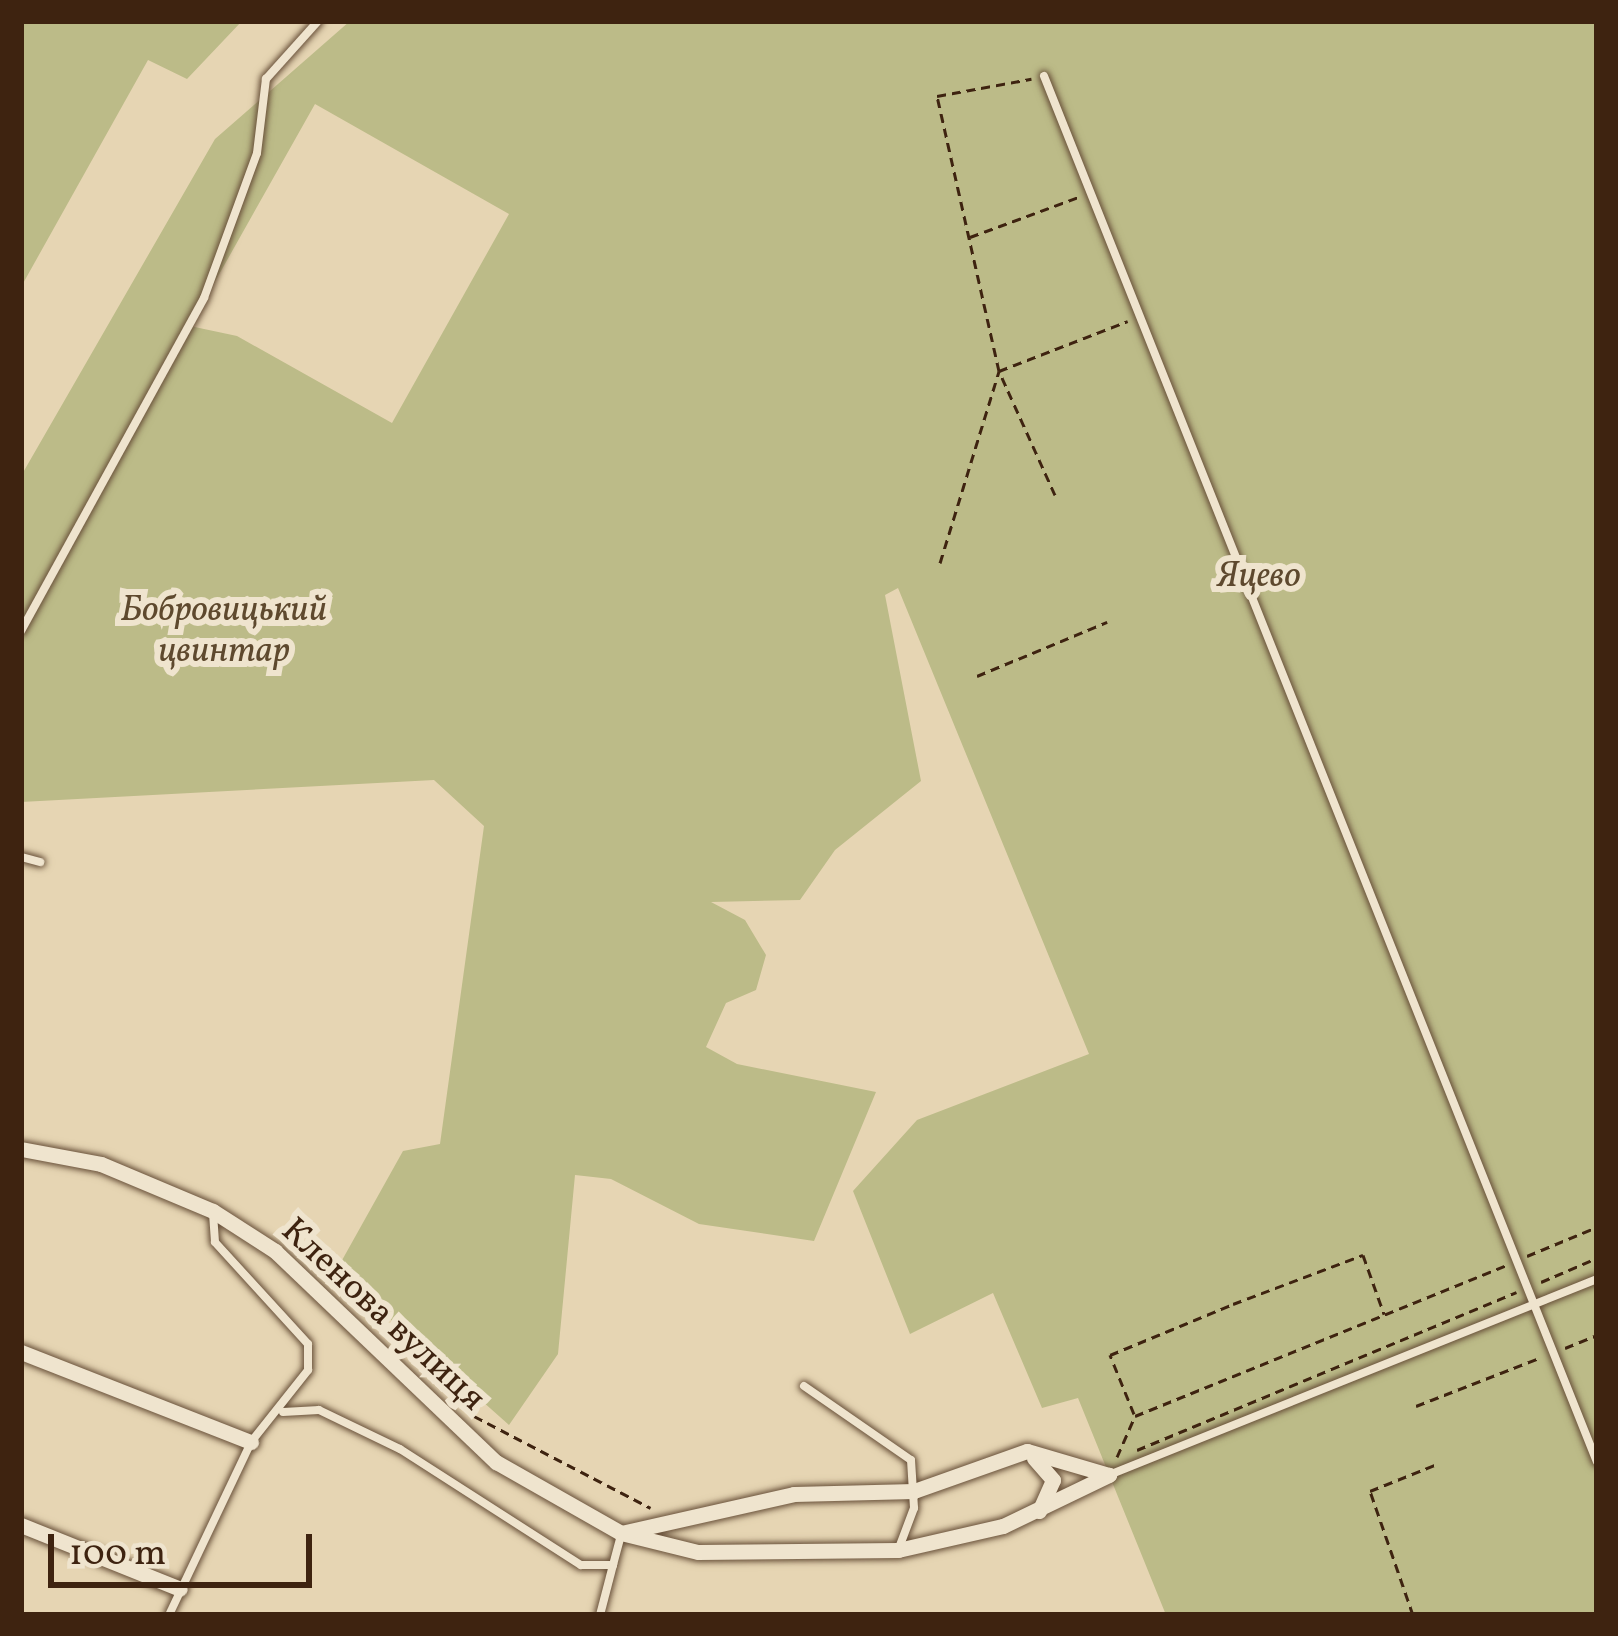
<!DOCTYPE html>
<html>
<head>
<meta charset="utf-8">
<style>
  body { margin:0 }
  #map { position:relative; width:1618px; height:1636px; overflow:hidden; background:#e6d5b3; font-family:Vollkorn,serif }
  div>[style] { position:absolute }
  .green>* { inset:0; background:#bcbb88 }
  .path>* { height:3px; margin-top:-1.5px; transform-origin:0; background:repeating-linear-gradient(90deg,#3e2310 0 9px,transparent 0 15px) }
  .roads { filter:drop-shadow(0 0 3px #685039) drop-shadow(0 0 3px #685039) }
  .service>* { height:8px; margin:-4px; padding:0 4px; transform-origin:4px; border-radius:4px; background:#efe4ce }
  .minor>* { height:15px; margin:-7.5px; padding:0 7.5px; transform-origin:7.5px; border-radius:7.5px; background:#efe4ce }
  span { translate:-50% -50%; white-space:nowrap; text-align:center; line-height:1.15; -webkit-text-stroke:12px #efe4ce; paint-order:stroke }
  .park-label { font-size:36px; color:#5e492e; font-style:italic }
  .street-label { font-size:36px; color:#3e2310 }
  .frame { position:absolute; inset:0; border:24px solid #3e2310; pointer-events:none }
  .scale { position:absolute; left:48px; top:1534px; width:264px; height:54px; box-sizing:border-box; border:6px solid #3e2310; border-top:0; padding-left:15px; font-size:36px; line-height:42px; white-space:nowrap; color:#3e2310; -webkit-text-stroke:9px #efe4ce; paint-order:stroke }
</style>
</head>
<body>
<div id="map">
  <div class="green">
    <i style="clip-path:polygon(21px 21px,242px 21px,187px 79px,148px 60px,21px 287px)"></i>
    <i style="clip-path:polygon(evenodd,350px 21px,1597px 21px,1597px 1615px,1166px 1615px,1078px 1398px,1042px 1408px,993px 1293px,910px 1334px,853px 1191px,917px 1120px,1089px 1054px,898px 588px,885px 595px,921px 781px,835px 850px,800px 900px,711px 902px,745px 920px,766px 955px,756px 990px,726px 1003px,706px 1047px,737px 1064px,876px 1092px,814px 1241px,699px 1224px,611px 1179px,575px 1175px,558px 1354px,509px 1425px,336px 1271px,403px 1151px,440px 1144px,484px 826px,434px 780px,21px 802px,21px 476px,215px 139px,350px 21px,315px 104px,509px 214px,392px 423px,237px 336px,190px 326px,315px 104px)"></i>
  </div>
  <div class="path">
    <i style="left:970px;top:237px;width:116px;rotate:-20.2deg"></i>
    <i style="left:1055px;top:495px;width:136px;rotate:-114.3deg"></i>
    <i style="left:999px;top:371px;width:138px;rotate:-21.2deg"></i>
    <i style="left:940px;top:563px;width:201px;rotate:-72.9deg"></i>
    <i style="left:999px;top:371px;width:282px;rotate:-102.7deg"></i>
    <i style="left:937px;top:96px;width:96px;rotate:-10.3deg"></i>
    <i style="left:977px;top:676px;width:141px;rotate:-22.6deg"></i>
    <i style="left:1527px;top:1256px;width:76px;rotate:-22.5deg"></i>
    <i style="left:1541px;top:1282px;width:61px;rotate:-23.2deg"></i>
    <i style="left:387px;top:1333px;width:69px;rotate:43.8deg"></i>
    <i style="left:1565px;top:1348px;width:35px;rotate:-22deg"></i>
    <i style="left:1416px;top:1406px;width:132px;rotate:-21.3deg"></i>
    <i style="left:1134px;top:1414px;width:64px;rotate:-112.1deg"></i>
    <i style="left:1110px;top:1355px;width:133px;rotate:-22.5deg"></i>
    <i style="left:1233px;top:1304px;width:139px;rotate:-20.7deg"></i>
    <i style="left:1363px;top:1255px;width:63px;rotate:70.4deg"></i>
    <i style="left:474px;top:1416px;width:199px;rotate:27.5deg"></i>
    <i style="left:1137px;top:1450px;width:411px;rotate:-22.6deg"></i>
    <i style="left:1117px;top:1457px;width:45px;rotate:-66.3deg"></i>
    <i style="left:1135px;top:1416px;width:401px;rotate:-22.1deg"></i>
    <i style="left:1413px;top:1615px;width:131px;rotate:-109.1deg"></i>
    <i style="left:1370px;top:1491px;width:72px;rotate:-21.9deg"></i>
  </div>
  <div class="roads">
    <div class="service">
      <i style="left:1044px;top:76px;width:1492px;rotate:68.25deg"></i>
      <i style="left:21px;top:631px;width:380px;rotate:-61.2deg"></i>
      <i style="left:204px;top:298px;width:154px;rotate:-69.9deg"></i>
      <i style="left:257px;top:153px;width:75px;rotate:-83.1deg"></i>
      <i style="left:266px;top:79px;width:78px;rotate:-48.1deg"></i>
      <i style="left:21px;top:857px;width:20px;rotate:15deg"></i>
      <i style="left:804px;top:1386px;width:130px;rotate:34.7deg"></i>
      <i style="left:911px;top:1460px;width:48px;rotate:86.4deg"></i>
      <i style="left:914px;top:1508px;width:43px;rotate:110.6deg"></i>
      <i style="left:283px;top:1412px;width:36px;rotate:-3deg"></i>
      <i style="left:319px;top:1410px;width:90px;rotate:25.7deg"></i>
      <i style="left:400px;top:1449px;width:215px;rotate:32.7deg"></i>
      <i style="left:581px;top:1565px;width:32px"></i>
      <i style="left:613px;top:1565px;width:31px;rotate:-75deg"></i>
      <i style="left:1109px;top:1475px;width:526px;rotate:-21.88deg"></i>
      <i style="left:169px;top:1615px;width:191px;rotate:-64.6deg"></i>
      <i style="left:251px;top:1442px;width:92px;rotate:-51.6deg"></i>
      <i style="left:308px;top:1370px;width:26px;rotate:-90deg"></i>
      <i style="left:308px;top:1344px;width:138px;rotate:-132.4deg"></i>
      <i style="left:215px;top:1242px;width:28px;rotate:-94deg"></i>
      <i style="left:600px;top:1615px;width:52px;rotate:-75.4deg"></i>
    </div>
    <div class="minor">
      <i style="left:21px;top:1149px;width:81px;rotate:10.6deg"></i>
      <i style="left:101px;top:1164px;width:121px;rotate:22.8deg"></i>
      <i style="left:213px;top:1211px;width:74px;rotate:32.8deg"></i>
      <i style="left:275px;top:1251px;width:306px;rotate:43.7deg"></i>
      <i style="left:496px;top:1462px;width:144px;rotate:29.6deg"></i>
      <i style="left:621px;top:1533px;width:79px;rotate:13.9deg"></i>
      <i style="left:698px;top:1552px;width:200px;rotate:-0.6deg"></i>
      <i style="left:898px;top:1550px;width:108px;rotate:-12.9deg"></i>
      <i style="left:1003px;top:1526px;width:118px;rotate:-25.7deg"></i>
      <i style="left:21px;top:1352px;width:247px;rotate:21.4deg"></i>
      <i style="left:1034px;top:1458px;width:29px;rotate:49deg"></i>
      <i style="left:1053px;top:1480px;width:34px;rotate:114deg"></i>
      <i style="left:21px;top:1525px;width:171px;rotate:21.9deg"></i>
      <i style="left:621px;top:1533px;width:177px;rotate:-12.7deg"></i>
      <i style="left:794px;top:1494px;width:120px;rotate:-1.4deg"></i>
      <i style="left:914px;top:1491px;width:120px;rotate:-19.5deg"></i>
      <i style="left:1027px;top:1451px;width:85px;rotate:16.3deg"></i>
    </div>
  </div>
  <div class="park-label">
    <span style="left:1259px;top:578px">Яцево</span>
    <span style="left:224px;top:632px">Бобровицький<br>цвинтар</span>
  </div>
  <div class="street-label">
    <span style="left:382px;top:1316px;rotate:43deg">Кленова вулиця</span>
  </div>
  <div class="frame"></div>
  <div class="scale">100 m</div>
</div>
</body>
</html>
